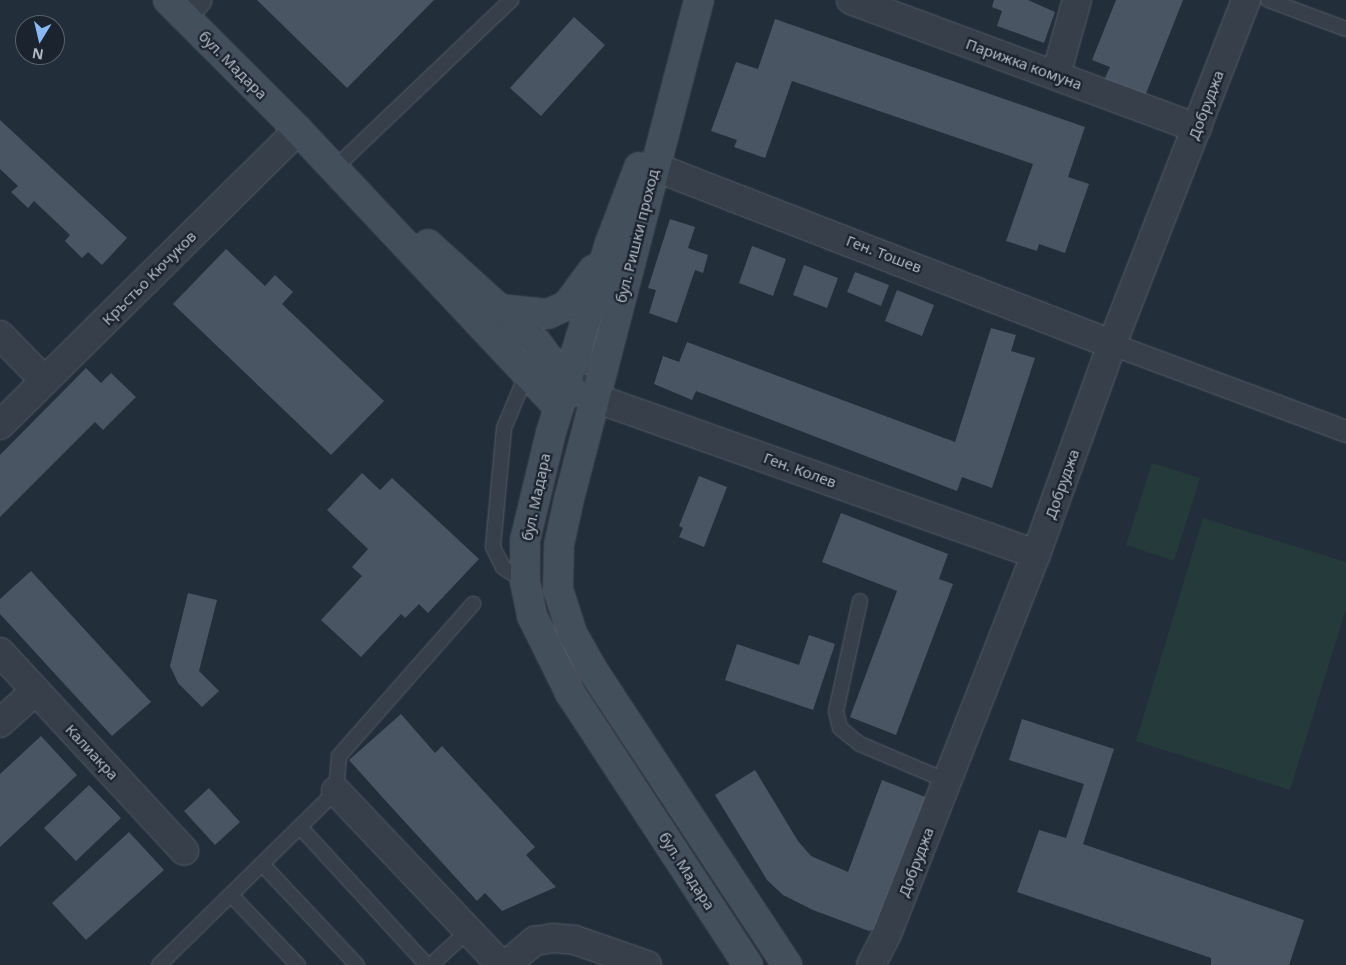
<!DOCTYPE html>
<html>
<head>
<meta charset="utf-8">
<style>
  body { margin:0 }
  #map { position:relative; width:1346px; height:965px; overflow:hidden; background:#222e39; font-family:"Noto Sans",sans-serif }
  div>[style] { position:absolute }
  .green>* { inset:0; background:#253b3b }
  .building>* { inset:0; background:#495563 }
  .roads { filter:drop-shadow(0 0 1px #545d67) drop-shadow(0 0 1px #545d67) }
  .service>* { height:14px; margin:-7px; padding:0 7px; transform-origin:7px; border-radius:7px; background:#363f4a }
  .pedestrian>* { height:21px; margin:-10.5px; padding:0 10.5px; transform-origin:10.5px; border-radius:10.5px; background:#363f4a }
  .minor>* { height:28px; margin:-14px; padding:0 14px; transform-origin:14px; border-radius:14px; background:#363f4a }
  .tertiary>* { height:28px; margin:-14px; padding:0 14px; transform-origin:14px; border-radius:14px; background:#363f4a }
  .secondary>* { height:28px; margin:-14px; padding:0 14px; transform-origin:14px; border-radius:14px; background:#444f5c }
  span { translate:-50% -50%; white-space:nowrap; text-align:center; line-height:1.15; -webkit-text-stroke:4.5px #1b242e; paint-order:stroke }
  .street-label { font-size:15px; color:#b1bac6 }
  .north { position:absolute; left:15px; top:15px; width:50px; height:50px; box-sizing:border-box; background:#1b242e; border:1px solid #57606b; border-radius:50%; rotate:189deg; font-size:14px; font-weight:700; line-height:20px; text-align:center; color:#b1bac6 }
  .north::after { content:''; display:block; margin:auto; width:18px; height:22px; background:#88b9f4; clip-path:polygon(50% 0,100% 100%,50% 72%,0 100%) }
</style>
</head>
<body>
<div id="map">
  <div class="green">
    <i style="clip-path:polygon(1152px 463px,1200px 478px,1174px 561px,1126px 545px)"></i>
    <i style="clip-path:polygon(1203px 518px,1346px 562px,1346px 609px,1290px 790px,1136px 741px)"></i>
  </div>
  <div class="building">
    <i style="clip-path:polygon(257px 0,434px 0,347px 88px)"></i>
    <i style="clip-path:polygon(994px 0,1028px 0,1055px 12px,1044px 43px,997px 26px,1002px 11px,992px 7px)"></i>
    <i style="clip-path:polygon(1116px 0,1183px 0,1145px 96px,1104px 80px,1110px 67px,1092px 60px)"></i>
    <i style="clip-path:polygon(574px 17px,605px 45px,541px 116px,510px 88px)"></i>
    <i style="clip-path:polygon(775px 19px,1085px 127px,1068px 177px,1089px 184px,1065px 253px,1039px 244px,1037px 251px,1006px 241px,1033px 164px,792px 81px,765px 158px,734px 147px,737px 140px,711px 131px,736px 62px,758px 69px)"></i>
    <i style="clip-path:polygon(0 120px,127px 238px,102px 265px,88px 252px,82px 258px,65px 241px,70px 235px,34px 201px,28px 208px,11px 192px,18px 186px,0 169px)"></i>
    <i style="clip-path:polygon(670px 219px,695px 227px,688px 248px,708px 255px,703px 273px,695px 270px,677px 323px,649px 313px,656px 290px,648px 288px)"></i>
    <i style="clip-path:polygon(752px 246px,786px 259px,773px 296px,739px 283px)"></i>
    <i style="clip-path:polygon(226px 249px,265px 286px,275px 275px,293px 292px,282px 304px,384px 401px,331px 455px,173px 304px)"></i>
    <i style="clip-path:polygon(804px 265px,838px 278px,827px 308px,793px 295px)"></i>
    <i style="clip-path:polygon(855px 272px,889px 285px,881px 306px,847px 292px)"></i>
    <i style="clip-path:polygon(897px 290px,934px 305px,922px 336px,885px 321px)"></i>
    <i style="clip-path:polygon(991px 328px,1016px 335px,1011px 351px,1035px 358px,992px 488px,962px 477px,957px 491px,696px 391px,692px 400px,654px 384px,663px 356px,679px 362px,687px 342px,955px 442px)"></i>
    <i style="clip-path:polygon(86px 368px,101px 383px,111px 373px,136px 397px,103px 430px,95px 422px,0 517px,0 455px)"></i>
    <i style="clip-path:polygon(362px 473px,380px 490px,392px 478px,479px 559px,428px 613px,419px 604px,405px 618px,401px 614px,361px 657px,321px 620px,362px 576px,352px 567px,368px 549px,327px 510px)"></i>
    <i style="clip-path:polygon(699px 476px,727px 487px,704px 547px,679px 537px,683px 528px,679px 526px)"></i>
    <i style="clip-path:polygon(841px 513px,948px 554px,939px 579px,953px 584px,896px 735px,850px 717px,897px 591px,822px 562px)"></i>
    <i style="clip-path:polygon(31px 571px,151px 702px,112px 736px,0 614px,0 599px)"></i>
    <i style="clip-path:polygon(188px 593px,217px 600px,199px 671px,219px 691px,202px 707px,178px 683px,170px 666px)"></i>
    <i style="clip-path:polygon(809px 635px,835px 644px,813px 710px,725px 680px,737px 644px,799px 665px)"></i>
    <i style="clip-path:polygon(401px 714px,435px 753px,442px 746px,535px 847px,526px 855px,556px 887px,502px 911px,485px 893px,477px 901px,384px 799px,349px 760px)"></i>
    <i style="clip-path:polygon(1022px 719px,1114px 749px,1083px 844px,1304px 920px,1289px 965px,1211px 965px,1211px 958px,1017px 892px,1039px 830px,1066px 838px,1084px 784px,1009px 760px)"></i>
    <i style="clip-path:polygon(41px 736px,77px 775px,0 847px,0 774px)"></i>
    <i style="clip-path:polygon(755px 770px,798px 841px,811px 856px,848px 872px,882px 780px,928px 798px,879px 928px,869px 931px,813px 910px,783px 895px,767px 880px,715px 795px)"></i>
    <i style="clip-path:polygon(89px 785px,121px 818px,76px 861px,44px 828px)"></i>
    <i style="clip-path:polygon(209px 788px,240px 822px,215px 845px,184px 811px)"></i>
    <i style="clip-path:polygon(129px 832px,164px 870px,86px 940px,52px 903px)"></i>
  </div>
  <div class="roads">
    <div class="service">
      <i style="left:1268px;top:0;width:83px;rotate:20.4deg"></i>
      <i style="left:339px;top:164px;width:238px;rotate:-43.6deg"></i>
      <i style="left:525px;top:582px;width:27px;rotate:-146deg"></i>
      <i style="left:503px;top:567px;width:22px;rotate:-117deg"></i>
      <i style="left:493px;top:547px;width:120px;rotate:-84.7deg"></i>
      <i style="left:504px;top:428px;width:60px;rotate:-67.3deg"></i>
      <i style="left:860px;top:601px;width:113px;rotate:102.3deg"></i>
      <i style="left:836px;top:711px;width:17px;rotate:77deg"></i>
      <i style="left:840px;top:728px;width:26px;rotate:39deg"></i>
      <i style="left:860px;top:744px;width:95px;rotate:23deg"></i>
      <i style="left:300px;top:827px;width:188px;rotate:47.4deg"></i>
      <i style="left:262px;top:864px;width:139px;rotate:46.8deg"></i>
      <i style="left:231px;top:895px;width:97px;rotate:46.3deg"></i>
      <i style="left:159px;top:965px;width:248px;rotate:-44.5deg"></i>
      <i style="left:336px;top:791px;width:35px;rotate:-85deg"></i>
      <i style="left:339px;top:756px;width:203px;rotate:-48.6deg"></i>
      <i style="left:431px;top:965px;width:50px;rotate:-42.6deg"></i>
    </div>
    <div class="pedestrian">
      <i style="left:1112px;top:344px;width:250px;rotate:20.4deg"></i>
    </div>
    <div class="minor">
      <i style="left:851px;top:0;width:369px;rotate:20.3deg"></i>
      <i style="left:183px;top:15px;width:21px;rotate:-47deg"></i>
      <i style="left:1056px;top:75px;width:78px;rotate:-74.4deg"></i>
      <i style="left:655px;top:167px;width:490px;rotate:21.2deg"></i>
      <i style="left:0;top:335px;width:64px;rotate:45.6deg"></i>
      <i style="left:576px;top:385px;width:23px;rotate:34deg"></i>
      <i style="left:595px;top:398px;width:468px;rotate:19.5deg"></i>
      <i style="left:0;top:425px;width:419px;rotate:-44.7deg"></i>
      <i style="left:0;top:652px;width:271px;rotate:47.2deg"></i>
      <i style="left:0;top:723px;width:47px;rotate:-42.4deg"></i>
      <i style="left:336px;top:791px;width:240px;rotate:46.5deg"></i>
      <i style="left:871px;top:965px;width:35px;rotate:-63deg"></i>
      <i style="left:887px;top:934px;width:408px;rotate:-68.6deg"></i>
      <i style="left:1036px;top:554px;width:223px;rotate:-70.1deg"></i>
      <i style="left:1112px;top:344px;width:369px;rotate:-68.7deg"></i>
    </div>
    <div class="tertiary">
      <i style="left:506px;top:965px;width:38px;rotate:-40deg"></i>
      <i style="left:535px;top:941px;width:18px;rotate:-9deg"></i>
      <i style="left:553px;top:938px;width:22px;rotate:5deg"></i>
      <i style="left:575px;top:940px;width:76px;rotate:19.1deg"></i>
    </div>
    <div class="secondary">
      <i style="left:168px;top:0;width:184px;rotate:45deg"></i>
      <i style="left:298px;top:130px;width:380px;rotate:46.8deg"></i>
      <i style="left:699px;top:0;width:516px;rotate:104.6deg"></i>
      <i style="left:569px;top:499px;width:47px;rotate:102.3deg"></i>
      <i style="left:559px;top:545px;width:44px;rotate:91.3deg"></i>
      <i style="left:558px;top:589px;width:46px;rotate:72.3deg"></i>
      <i style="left:572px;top:633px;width:45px;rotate:60.6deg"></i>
      <i style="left:594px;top:672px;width:351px;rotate:56.6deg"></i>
      <i style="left:639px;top:167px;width:81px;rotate:110.9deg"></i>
      <i style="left:610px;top:243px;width:198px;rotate:107.3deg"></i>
      <i style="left:551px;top:432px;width:111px;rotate:103.5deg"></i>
      <i style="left:525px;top:540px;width:42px;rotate:90deg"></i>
      <i style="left:525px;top:582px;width:35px;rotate:78deg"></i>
      <i style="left:532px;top:616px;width:86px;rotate:63.7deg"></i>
      <i style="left:570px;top:693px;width:325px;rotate:56.8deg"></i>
      <i style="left:428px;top:244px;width:147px;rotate:42.2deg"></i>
      <i style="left:537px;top:343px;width:61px;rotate:52.9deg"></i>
      <i style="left:500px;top:309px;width:48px;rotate:5.9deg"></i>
      <i style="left:548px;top:314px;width:21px;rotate:-25deg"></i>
      <i style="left:567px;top:305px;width:44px;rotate:-53.4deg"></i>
    </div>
  </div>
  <div class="street-label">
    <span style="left:1024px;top:64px;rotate:20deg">Парижка комуна</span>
    <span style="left:233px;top:65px;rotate:45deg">бул. Мадара</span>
    <span style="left:1206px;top:105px;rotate:-69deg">Добруджа</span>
    <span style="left:637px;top:236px;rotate:-76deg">бул. Ришки проход</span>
    <span style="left:884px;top:254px;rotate:21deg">Ген. Тошев</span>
    <span style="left:149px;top:278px;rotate:-45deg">Кръстьо Кючуков</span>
    <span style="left:800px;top:470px;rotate:20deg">Ген. Колев</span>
    <span style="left:1062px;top:484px;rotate:-70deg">Добруджа</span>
    <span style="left:536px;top:497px;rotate:-78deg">бул. Мадара</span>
    <span style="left:92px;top:752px;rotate:47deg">Калиакра</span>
    <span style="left:916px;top:862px;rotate:-69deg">Добруджа</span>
    <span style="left:687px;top:871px;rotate:57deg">бул. Мадара</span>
  </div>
  <div class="north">N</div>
</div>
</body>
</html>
